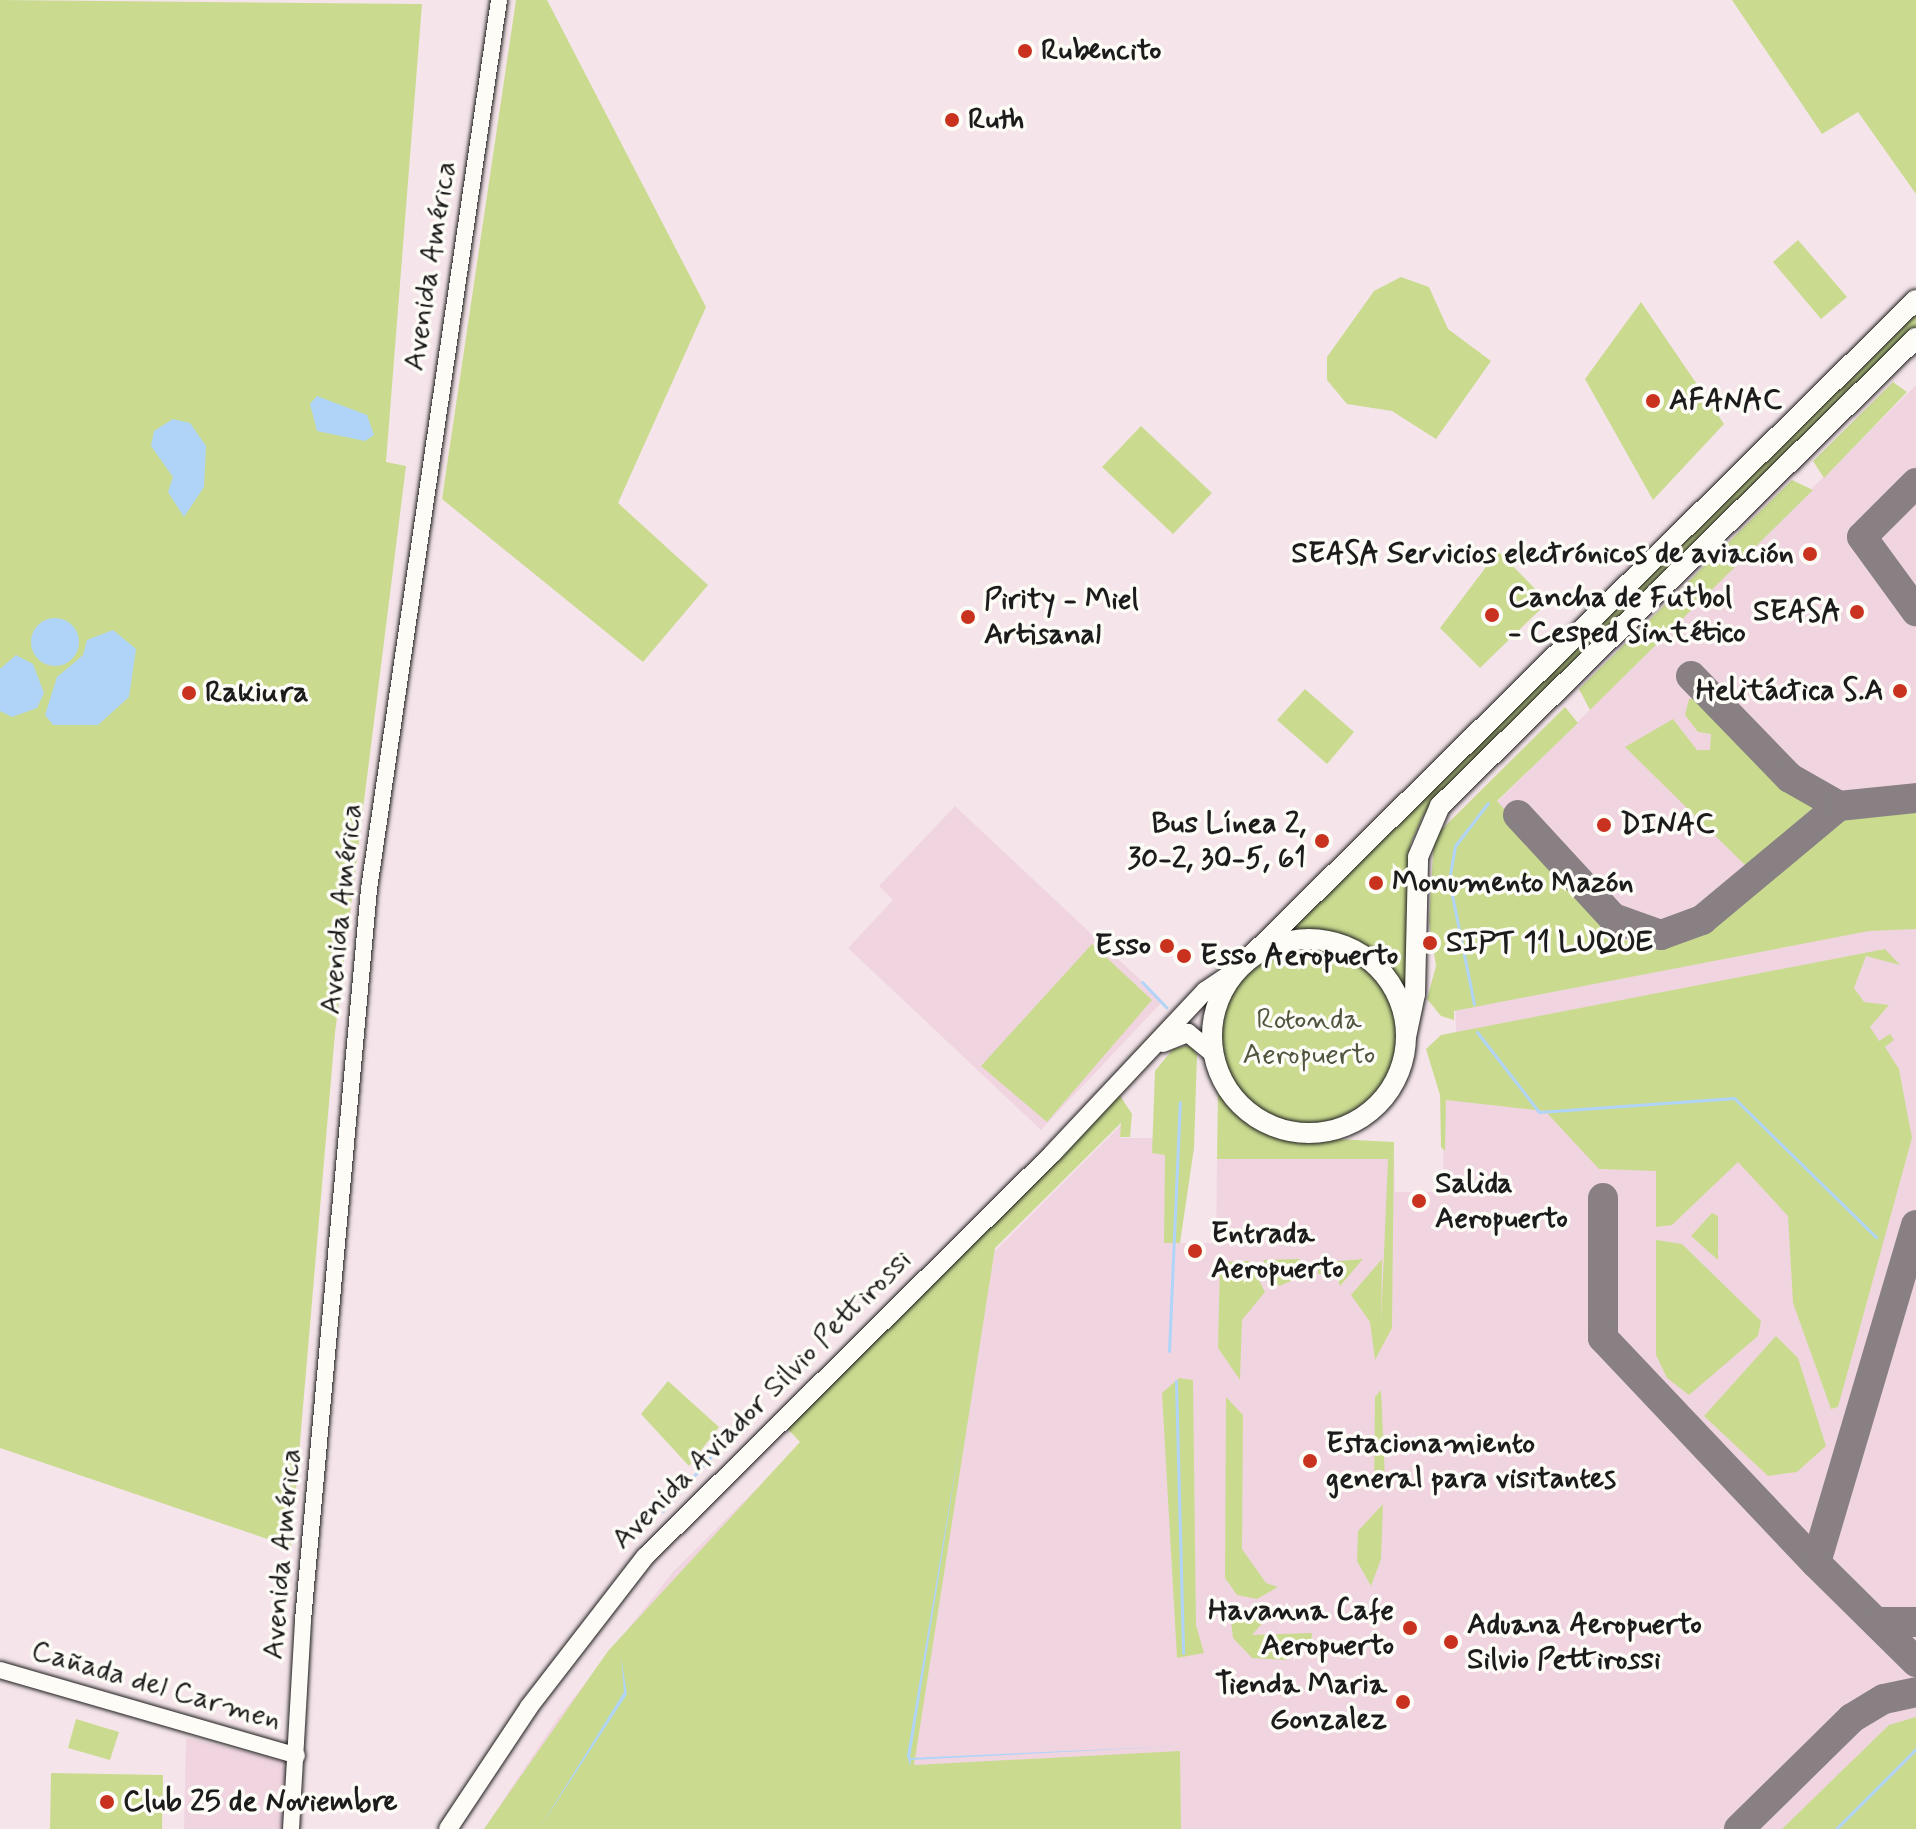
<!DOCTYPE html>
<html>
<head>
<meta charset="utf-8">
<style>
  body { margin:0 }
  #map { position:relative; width:1916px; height:1829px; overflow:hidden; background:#f5e5ea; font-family:Mynerve,sans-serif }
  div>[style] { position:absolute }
  .built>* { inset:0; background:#f0d5e1 }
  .green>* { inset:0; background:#cadb90 }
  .round { border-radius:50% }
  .water>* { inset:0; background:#b0d3f8 }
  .stream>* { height:3px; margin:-1.5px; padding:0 1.5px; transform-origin:1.5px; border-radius:1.5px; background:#b0d3f8 }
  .taxiway>* { height:30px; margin:-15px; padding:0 15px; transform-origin:15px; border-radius:15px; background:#888083 }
  .roads { filter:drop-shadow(0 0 2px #1c1c1c) drop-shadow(0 0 2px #1c1c1c) }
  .secondary>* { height:16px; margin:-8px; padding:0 8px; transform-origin:8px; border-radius:8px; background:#fdfcf7 }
  .primary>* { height:18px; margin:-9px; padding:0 9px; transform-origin:9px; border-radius:9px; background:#fdfcf7 }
  .highway>* { height:20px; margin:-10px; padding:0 10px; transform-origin:10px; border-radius:10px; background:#fdfcf7 }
  .highway>.ring { margin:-10px; padding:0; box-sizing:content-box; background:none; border:20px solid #fdfcf7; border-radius:50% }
  .dots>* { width:22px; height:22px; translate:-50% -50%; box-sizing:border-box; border:4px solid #fdfcf7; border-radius:50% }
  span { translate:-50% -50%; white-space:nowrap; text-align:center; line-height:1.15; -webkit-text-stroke:7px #fdfcf7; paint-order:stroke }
  .poi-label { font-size:30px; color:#1c1c1c; font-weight:700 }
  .left { translate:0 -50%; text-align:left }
  .right { translate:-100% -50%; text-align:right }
  .street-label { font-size:30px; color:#1c1c1c }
  .park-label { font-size:30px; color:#50553f }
</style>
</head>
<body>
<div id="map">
  <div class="built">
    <i style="clip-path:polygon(1916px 385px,1916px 1829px,484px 1829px,557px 1719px,673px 1572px,1122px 1124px,1120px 1138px,1157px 1138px,1165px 1154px,1165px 1243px,1216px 1243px,1217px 1159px,1394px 1159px,1395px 1192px,1443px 1192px,1445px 1035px,1456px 1032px,1454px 975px,1490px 809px)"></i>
    <i style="clip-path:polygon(955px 806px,1163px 1001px,1041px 1130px,848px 948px,893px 900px,879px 886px)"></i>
    <i style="clip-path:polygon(186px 1738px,295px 1763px,289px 1829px,184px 1829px)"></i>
  </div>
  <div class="green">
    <i style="clip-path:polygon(0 0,422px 4px,386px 462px,406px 466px,335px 1033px,291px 1547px,0 1448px)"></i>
    <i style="clip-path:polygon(516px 0,547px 0,706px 307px,618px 503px,708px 585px,643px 662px,442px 499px)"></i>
    <i style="clip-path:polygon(1732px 0,1916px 0,1916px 194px,1858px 112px,1822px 134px)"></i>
    <i style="clip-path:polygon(1798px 240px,1847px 297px,1821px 319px,1773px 262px)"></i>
    <i style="clip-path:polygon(1401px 277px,1429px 287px,1448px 329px,1491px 361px,1436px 439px,1392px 411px,1347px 404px,1327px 380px,1327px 357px,1374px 291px)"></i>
    <i style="clip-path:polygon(1641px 302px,1724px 424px,1653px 500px,1585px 379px)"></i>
    <i style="clip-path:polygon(1916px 309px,1916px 328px,1424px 814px,1410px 845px,1406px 995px,1383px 962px,1357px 944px,1319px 932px,1281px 937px)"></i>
    <i style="clip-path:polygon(1893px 382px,1907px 392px,1824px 478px,1813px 461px)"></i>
    <i style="clip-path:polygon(1141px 426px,1212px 493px,1173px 534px,1102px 467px)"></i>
    <i style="clip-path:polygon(1792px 480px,1813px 490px,1590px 710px,1579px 689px)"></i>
    <i style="clip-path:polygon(1498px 551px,1548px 602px,1480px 668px,1440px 628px)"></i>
    <i style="clip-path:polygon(1305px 689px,1354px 732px,1327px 764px,1277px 720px)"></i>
    <i style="clip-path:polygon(1689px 699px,1699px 699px,1781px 781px,1817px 804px,1747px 867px,1625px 747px,1673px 719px,1697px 750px,1710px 750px,1711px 734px,1698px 732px,1685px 715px)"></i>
    <i style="clip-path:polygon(1565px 707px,1578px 723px,1497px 801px,1623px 940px,1668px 942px,1693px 933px,1849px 814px,1916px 807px,1916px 929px,1869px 931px,1454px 1011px,1454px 1020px,1441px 1016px,1427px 999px,1436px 966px,1429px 922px,1434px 837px)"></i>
    <i style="clip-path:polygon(1092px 944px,1152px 1000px,1047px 1122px,981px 1066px)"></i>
    <i class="round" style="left:1219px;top:947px;width:180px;height:180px"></i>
    <i style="clip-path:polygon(1885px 949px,1900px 965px,1866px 956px,1854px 988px,1864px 1002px,1889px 1005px,1870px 1027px,1879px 1041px,1890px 1034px,1894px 1040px,1885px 1047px,1899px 1069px,1912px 1138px,1838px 1407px,1831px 1409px,1793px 1303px,1788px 1216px,1738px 1162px,1672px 1225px,1656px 1227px,1656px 1171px,1599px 1169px,1545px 1111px,1446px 1100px,1445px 1151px,1441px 1147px,1440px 1095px,1426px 1049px,1441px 1035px)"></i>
    <i style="clip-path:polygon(1190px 1045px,1197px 1055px,1194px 1148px,1180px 1243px,1164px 1243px,1165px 1155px,1152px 1153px,1155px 1071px,1173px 1049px)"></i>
    <i style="clip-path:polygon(1218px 1089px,1249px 1121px,1280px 1136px,1394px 1142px,1392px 1328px,1375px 1360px,1370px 1322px,1351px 1295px,1382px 1259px,1381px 1323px,1388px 1159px,1217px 1159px)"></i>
    <i style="clip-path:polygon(1119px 1094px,1132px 1114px,1130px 1137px,1120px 1137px,1121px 1123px,995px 1248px,914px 1765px,1180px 1751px,1181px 1829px,484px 1829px,608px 1651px,800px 1442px,784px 1425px)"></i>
    <i style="clip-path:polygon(1712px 1213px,1718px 1216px,1718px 1260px,1691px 1236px)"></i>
    <i style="clip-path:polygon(1656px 1240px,1682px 1244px,1761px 1321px,1758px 1336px,1689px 1395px,1667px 1378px,1656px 1355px)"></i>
    <i style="clip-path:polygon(1300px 1259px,1301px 1277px,1279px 1286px,1263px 1260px)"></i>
    <i style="clip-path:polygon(1363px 1259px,1340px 1286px,1337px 1276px,1318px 1274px,1318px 1263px)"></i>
    <i style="clip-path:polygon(1249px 1261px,1265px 1292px,1242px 1320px,1240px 1380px,1218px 1348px,1220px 1262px)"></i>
    <i style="clip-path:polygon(1776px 1336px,1798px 1358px,1826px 1446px,1797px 1472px,1768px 1476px,1704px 1416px)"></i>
    <i style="clip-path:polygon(1179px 1378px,1193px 1380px,1196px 1625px,1204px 1653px,1177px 1658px,1162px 1393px)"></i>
    <i style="clip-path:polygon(668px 1381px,719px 1427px,689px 1466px,641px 1414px)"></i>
    <i style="clip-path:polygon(1381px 1390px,1385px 1479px,1374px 1491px,1375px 1397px)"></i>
    <i style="clip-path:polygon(1226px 1397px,1243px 1415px,1242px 1549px,1266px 1583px,1278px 1587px,1257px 1599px,1237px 1595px,1225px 1578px)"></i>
    <i style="clip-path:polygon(1383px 1504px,1381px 1559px,1371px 1586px,1357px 1561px,1358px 1531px)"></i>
    <i style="clip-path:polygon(1276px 1607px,1252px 1635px,1312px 1633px,1311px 1645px,1285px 1660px,1252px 1658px,1233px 1638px,1230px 1610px)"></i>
    <i style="clip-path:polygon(1916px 1717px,1916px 1829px,1782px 1829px,1889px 1725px)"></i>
    <i style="clip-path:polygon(76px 1719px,119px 1732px,110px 1760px,68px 1748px)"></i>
    <i style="clip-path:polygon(51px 1773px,163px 1775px,162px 1829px,50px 1829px)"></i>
  </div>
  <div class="water">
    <i style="clip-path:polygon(317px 396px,367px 415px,374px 435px,365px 441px,317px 431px,310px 404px)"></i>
    <i style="clip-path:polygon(173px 419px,190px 423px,206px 446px,204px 487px,184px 517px,168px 492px,173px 477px,151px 446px,154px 431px)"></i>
    <i class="round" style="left:31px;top:618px;width:48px;height:48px"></i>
    <i style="clip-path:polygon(113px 630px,136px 649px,129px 697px,98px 725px,53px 725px,45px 715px,57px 677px,83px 655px,87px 640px)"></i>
    <i style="clip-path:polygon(16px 655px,33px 664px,44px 693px,37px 708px,12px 717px,0 711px,0 669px)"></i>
    <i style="clip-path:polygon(961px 1436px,910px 1758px,1180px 1746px,911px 1760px,910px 1766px,907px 1756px)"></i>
    <i style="clip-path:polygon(621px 1657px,627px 1694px,539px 1829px,624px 1692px)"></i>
  </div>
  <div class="stream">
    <i style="left:1142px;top:982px;width:35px;rotate:46deg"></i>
    <i style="left:1474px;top:1004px;width:126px;rotate:-101.4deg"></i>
    <i style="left:1449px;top:880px;width:35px;rotate:-80deg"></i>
    <i style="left:1455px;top:846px;width:54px;rotate:-52.5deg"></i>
    <i style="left:1477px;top:1032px;width:101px;rotate:52.2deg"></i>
    <i style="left:1539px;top:1112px;width:196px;rotate:-4.1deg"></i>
    <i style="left:1734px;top:1098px;width:199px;rotate:44.4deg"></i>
    <i style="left:1169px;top:1351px;width:249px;rotate:-87.5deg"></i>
    <i style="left:1176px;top:1381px;width:272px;rotate:88.5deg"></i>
    <i style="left:663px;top:1511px;width:100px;rotate:-48.7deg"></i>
    <i style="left:1836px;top:1829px;width:113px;rotate:-45deg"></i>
  </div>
  <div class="taxiway">
    <i style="left:1916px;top:483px;width:76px;rotate:135deg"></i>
    <i style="left:1862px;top:537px;width:92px;rotate:53.9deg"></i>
    <i style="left:1691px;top:676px;width:142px;rotate:45.9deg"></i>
    <i style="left:1790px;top:778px;width:56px;rotate:29.7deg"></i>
    <i style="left:1518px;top:815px;width:140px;rotate:47.3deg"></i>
    <i style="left:1613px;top:918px;width:51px;rotate:19.5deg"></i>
    <i style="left:1661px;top:935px;width:44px;rotate:-20.1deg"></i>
    <i style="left:1702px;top:920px;width:178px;rotate:-39.8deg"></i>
    <i style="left:1839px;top:806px;width:77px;rotate:-5.9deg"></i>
    <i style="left:1603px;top:1198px;width:140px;rotate:90deg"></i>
    <i style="left:1603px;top:1338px;width:310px;rotate:46.6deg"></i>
    <i style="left:1916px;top:1225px;width:352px;rotate:106.5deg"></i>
    <i style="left:1816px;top:1563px;width:141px;rotate:44.7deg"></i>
    <i style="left:1877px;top:1622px;width:39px"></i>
    <i style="left:1739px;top:1829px;width:158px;rotate:-44.5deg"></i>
    <i style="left:1852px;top:1718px;width:37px;rotate:-31deg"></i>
    <i style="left:1884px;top:1699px;width:33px;rotate:-12deg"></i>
  </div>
  <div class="roads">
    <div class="secondary">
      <i style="left:0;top:1670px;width:309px;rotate:16.1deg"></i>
      <i style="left:291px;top:1829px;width:209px;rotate:-86.7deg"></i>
      <i style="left:303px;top:1620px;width:734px;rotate:-84.84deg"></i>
      <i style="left:369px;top:889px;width:898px;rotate:-81.68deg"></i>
    </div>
    <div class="primary">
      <i style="left:1163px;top:1043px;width:27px;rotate:-22deg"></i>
      <i style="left:1188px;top:1033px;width:32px;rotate:39deg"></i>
      <i style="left:448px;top:1829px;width:146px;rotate:-56.4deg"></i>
      <i style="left:529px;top:1707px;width:190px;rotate:-52.3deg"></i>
      <i style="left:645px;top:1557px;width:573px;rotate:-44.72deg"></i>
      <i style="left:1052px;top:1154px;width:224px;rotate:-46.8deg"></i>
      <i style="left:1205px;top:991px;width:40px;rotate:-34deg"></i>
    </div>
    <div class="highway">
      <i class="ring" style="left:1212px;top:939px;width:174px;height:174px"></i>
      <i style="left:1249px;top:958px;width:937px;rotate:-44.61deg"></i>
      <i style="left:1406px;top:1037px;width:44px;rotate:-78.2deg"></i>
      <i style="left:1415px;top:994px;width:137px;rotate:-88.7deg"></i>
      <i style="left:1418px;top:857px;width:56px;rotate:-66.7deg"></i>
      <i style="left:1440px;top:806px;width:668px;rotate:-44.51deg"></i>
    </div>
  </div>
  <div class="dots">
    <i style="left:1025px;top:51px;background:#c8321e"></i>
    <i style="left:952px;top:120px;background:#c8321e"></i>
    <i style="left:1653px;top:401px;background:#c8321e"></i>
    <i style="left:1810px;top:554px;background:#c8321e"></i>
    <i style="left:1857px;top:612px;background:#c8321e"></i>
    <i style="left:1492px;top:615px;background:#c8321e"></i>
    <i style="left:968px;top:617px;background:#c8321e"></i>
    <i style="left:1900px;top:691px;background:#c8321e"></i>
    <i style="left:189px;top:693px;background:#c8321e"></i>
    <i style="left:1604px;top:825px;background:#c8321e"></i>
    <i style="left:1322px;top:841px;background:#c8321e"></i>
    <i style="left:1376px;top:883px;background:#c8321e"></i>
    <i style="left:1430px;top:943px;background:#c8321e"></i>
    <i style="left:1167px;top:946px;background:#c8321e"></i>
    <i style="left:1184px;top:956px;background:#c8321e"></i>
    <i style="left:1419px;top:1201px;background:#c8321e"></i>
    <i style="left:1195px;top:1251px;background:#c8321e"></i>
    <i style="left:1310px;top:1461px;background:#c8321e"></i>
    <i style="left:1410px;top:1628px;background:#c8321e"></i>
    <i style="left:1451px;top:1642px;background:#c8321e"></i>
    <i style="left:1403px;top:1702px;background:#c8321e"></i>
    <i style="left:107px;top:1802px;background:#c8321e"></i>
  </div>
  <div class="poi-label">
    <span class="left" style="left:1041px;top:51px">Rubencito</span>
    <span class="left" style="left:968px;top:120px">Ruth</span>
    <span class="left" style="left:1669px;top:401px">AFANAC</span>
    <span class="right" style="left:1794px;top:554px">SEASA Servicios electrónicos de aviación</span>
    <span class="left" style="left:1508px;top:615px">Cancha de Futbol<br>- Cesped Sintético</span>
    <span class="left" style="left:984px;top:617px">Pirity - Miel<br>Artisanal</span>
    <span class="right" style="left:1841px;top:612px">SEASA</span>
    <span class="right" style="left:1884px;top:691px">Helitáctica S.A</span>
    <span class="left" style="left:205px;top:693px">Rakiura</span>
    <span class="right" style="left:1306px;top:841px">Bus Línea 2,<br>30-2, 30-5, 61</span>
    <span class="left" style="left:1620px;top:825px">DINAC</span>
    <span class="left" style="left:1392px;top:883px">Monumento Mazón</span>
    <span class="left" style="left:1446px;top:943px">SIPT 11 LUQUE</span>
    <span class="right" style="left:1151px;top:946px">Esso</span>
    <span class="left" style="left:1200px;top:956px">Esso Aeropuerto</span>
    <span class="left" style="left:1435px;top:1201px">Salida<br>Aeropuerto</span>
    <span class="left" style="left:1211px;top:1251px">Entrada<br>Aeropuerto</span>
    <span class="left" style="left:1326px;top:1461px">Estacionamiento<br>general para visitantes</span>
    <span class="right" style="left:1394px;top:1628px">Havanna Cafe<br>Aeropuerto</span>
    <span class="left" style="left:1467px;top:1642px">Aduana Aeropuerto<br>Silvio Pettirossi</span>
    <span class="right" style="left:1387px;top:1702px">Tienda Maria<br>Gonzalez</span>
    <span class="left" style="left:123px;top:1802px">Club 25 de Noviembre</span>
  </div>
  <div class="street-label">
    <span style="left:431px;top:266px;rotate:-81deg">Avenida América</span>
    <span style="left:342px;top:909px;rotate:-84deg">Avenida América</span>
    <span style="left:762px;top:1400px;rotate:-45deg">Avenida Aviador Silvio Pettirossi</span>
    <span style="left:283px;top:1554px;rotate:-85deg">Avenida América</span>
    <span style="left:156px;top:1686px;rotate:16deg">Cañada del Carmen</span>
  </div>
  <div class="park-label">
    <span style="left:1309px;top:1037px">Rotonda<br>Aeropuerto</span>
  </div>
</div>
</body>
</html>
